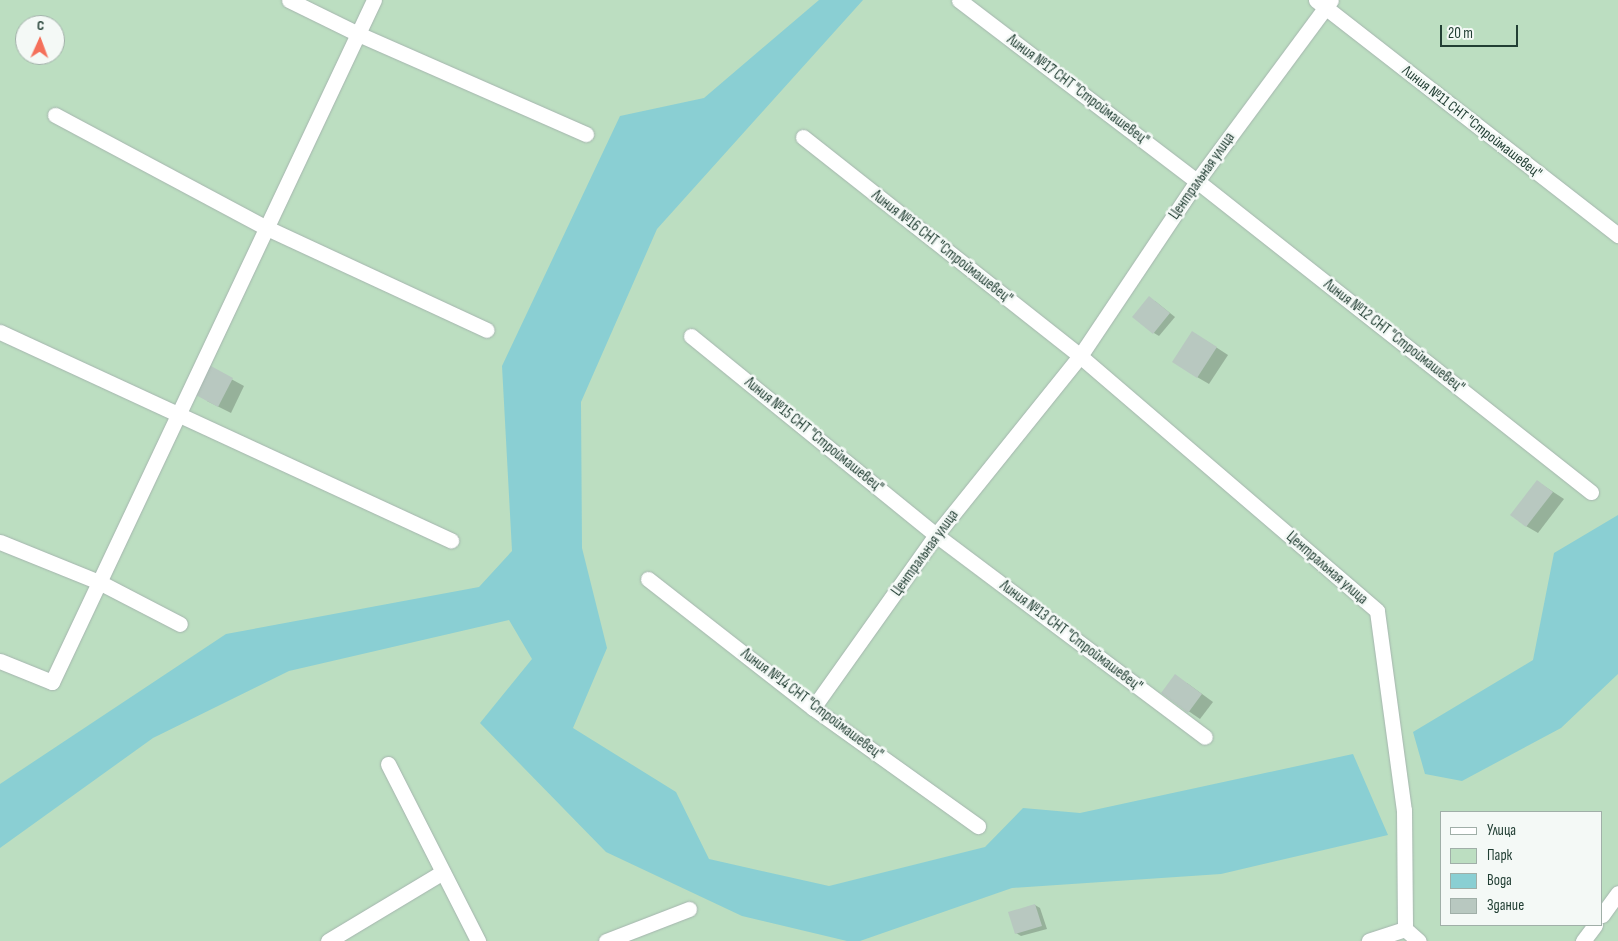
<!DOCTYPE html>
<html>
<head>
<meta charset="utf-8">
<style>
  body { margin:0 }
  #map { position:relative; width:1618px; height:941px; overflow:hidden; background:#e3ede8; font-family:"Sofia Sans Condensed",sans-serif }
  div>[style] { position:absolute }
  .green>* { inset:0; background:#bcdec1 }
  .water>* { inset:0; background:#8acfd3 }
  .shadow>* { inset:0; background:#0003 }
  .building>* { inset:0; background:#b8c8c0 }
  .roads { filter:drop-shadow(0 0 1px #a5b5ae) drop-shadow(0 0 1px #a5b5ae) }
  .lane>* { height:15px; margin:-7.5px; padding:0 7.5px; transform-origin:7.5px; border-radius:7.5px; background:#fff }
  .street>* { height:15px; margin:-7.5px; padding:0 7.5px; transform-origin:7.5px; border-radius:7.5px; background:#fff }
  span { translate:-50% -50%; white-space:nowrap; text-align:center; line-height:1.15; -webkit-text-stroke:5px #f4f9f6; paint-order:stroke }
  .street-label { font-size:15px; color:#223f34 }
  .legend { position:absolute; left:1440px; top:811px; width:162px; height:115px; box-sizing:border-box; background:#f4f9f6; border:1px solid #a0afa8; margin:0; padding:6px 9px; list-style:none; font-size:15px; color:#223f34 }
  .legend li { display:flex; align-items:center; gap:10px; height:25px }
  .legend b { width:25px; border:1px solid #a0afa8 }
  .north { position:absolute; left:15px; top:15px; width:50px; height:50px; box-sizing:border-box; background:#f4f9f6; border:1px solid #a0afa8; border-radius:50%; rotate:2deg; font-size:14px; font-weight:700; line-height:20px; text-align:center; color:#223f34 }
  .north::after { content:''; display:block; margin:auto; width:18px; height:22px; background:#f4705a; clip-path:polygon(50% 0,100% 100%,50% 72%,0 100%) }
  .scale { position:absolute; left:1440px; top:25px; width:78px; height:22px; box-sizing:border-box; border:2px solid #223f34; border-top:0; padding-left:6px; font-size:15px; line-height:18px; white-space:nowrap; color:#223f34; -webkit-text-stroke:4px #f4f9f6; paint-order:stroke }
</style>
</head>
<body>
<div id="map">
  <div class="green">
    <i style="clip-path:polygon(evenodd,0 0,1618px 0,1618px 941px,0 941px,0 0,25px 25px,55px 25px,55px 55px,25px 55px,25px 25px,0 0,1442px 812px,1602px 812px,1602px 925px,1442px 925px,1442px 812px)"></i>
  </div>
  <div class="water">
    <i style="clip-path:polygon(819px 0,863px 0,657px 229px,581px 402px,582px 548px,607px 648px,573px 728px,676px 792px,709px 859px,829px 886px,985px 847px,1023px 808px,1080px 813px,1353px 754px,1388px 835px,1221px 874px,1012px 888px,860px 941px,847px 941px,742px 916px,606px 852px,480px 723px,532px 659px,509px 620px,289px 671px,153px 738px,0 848px,0 784px,226px 634px,479px 587px,512px 551px,502px 366px,620px 116px,704px 98px)"></i>
    <i style="clip-path:polygon(1618px 515px,1618px 674px,1561px 728px,1462px 781px,1425px 774px,1413px 732px,1533px 660px,1554px 553px)"></i>
  </div>
  <div class="shadow">
    <i style="clip-path:polygon(1155px 301px,1175px 317px,1159px 336px,1154px 333px)"></i>
    <i style="clip-path:polygon(1205px 340px,1228px 355px,1209px 384px,1197px 377px)"></i>
    <i style="clip-path:polygon(209px 367px,244px 386px,231px 413px,207px 401px)"></i>
    <i style="clip-path:polygon(1538px 482px,1564px 499px,1538px 533px,1526px 526px)"></i>
    <i style="clip-path:polygon(1187px 683px,1213px 702px,1200px 719px,1162px 693px)"></i>
    <i style="clip-path:polygon(1035px 905px,1040px 908px,1047px 929px,1021px 936px,1016px 933px)"></i>
  </div>
  <div class="building">
    <i style="clip-path:polygon(1149px 296px,1170px 313px,1153px 334px,1132px 317px)"></i>
    <i style="clip-path:polygon(1192px 331px,1217px 347px,1197px 378px,1172px 362px)"></i>
    <i style="clip-path:polygon(209px 365px,233px 378px,218px 407px,194px 394px)"></i>
    <i style="clip-path:polygon(1537px 480px,1553px 492px,1526px 527px,1510px 515px)"></i>
    <i style="clip-path:polygon(1175px 674px,1202px 694px,1188px 713px,1161px 693px)"></i>
    <i style="clip-path:polygon(1035px 904px,1042px 926px,1015px 934px,1008px 912px)"></i>
  </div>
  <div class="roads">
    <div class="lane">
      <i style="left:289px;top:0;width:77px;rotate:26.2deg"></i>
      <i style="left:358px;top:34px;width:249px;rotate:23.7deg"></i>
      <i style="left:959px;top:0;width:299px;rotate:37.3deg"></i>
      <i style="left:1197px;top:181px;width:502px;rotate:38.29deg"></i>
      <i style="left:1316px;top:0;width:383px;rotate:37.9deg"></i>
      <i style="left:55px;top:115px;width:240px;rotate:28.1deg"></i>
      <i style="left:267px;top:228px;width:242px;rotate:24.9deg"></i>
      <i style="left:803px;top:137px;width:353px;rotate:38.3deg"></i>
      <i style="left:0;top:332px;width:497px;rotate:24.8deg"></i>
      <i style="left:691px;top:336px;width:316px;rotate:39.1deg"></i>
      <i style="left:936px;top:535px;width:336px;rotate:36.9deg"></i>
      <i style="left:0;top:542px;width:107px;rotate:22deg"></i>
      <i style="left:99px;top:582px;width:91px;rotate:27.4deg"></i>
      <i style="left:648px;top:579px;width:209px;rotate:38deg"></i>
      <i style="left:813px;top:708px;width:203px;rotate:35.6deg"></i>
      <i style="left:388px;top:764px;width:199px;rotate:63deg"></i>
      <i style="left:328px;top:941px;width:132px;rotate:-31deg"></i>
      <i style="left:606px;top:941px;width:89px;rotate:-21.1deg"></i>
    </div>
    <div class="street">
      <i style="left:1080px;top:356px;width:391px;rotate:40.6deg"></i>
      <i style="left:1377px;top:611px;width:201px;rotate:82.3deg"></i>
      <i style="left:1404px;top:810px;width:119px;rotate:89.5deg"></i>
      <i style="left:1405px;top:929px;width:38px;rotate:162deg"></i>
      <i style="left:0;top:661px;width:56px;rotate:22deg"></i>
      <i style="left:52px;top:682px;width:754px;rotate:-64.73deg"></i>
      <i style="left:813px;top:708px;width:212px;rotate:-54.6deg"></i>
      <i style="left:936px;top:535px;width:230px;rotate:-51.2deg"></i>
      <i style="left:1080px;top:356px;width:211px;rotate:-56.2deg"></i>
      <i style="left:1197px;top:181px;width:225px;rotate:-53.5deg"></i>
      <i style="left:1602px;top:915px;width:27px;rotate:-54deg"></i>
      <i style="left:1405px;top:929px;width:18px;rotate:41deg"></i>
      <i style="left:1583px;top:941px;width:20px;rotate:-53deg"></i>
    </div>
  </div>
  <div class="street-label">
    <span style="left:1078px;top:90px;rotate:37deg">Линия №17 СНТ "Строймашевец"</span>
    <span style="left:1472px;top:122px;rotate:38deg">Линия №11 СНТ "Строймашевец"</span>
    <span style="left:1202px;top:176px;rotate:-55deg">Центральная улица</span>
    <span style="left:942px;top:247px;rotate:38deg">Линия №16 СНТ "Строймашевец"</span>
    <span style="left:1394px;top:336px;rotate:38deg">Линия №12 СНТ "Строймашевец"</span>
    <span style="left:814px;top:435px;rotate:39deg">Линия №15 СНТ "Строймашевец"</span>
    <span style="left:925px;top:553px;rotate:-54deg">Центральная улица</span>
    <span style="left:1327px;top:568px;rotate:41deg">Центральная улица</span>
    <span style="left:1071px;top:636px;rotate:37deg">Линия №13 СНТ "Строймашевец"</span>
    <span style="left:812px;top:704px;rotate:37deg">Линия №14 СНТ "Строймашевец"</span>
  </div>
  <ul class="legend">
  <li><b style="height:6px;background:#fff"></b>Улица</li>
  <li><b style="height:14px;background:#bcdec1"></b>Парк</li>
  <li><b style="height:14px;background:#8acfd3"></b>Вода</li>
  <li><b style="height:14px;background:#b8c8c0"></b>Здание</li>
  </ul>
  <div class="north">С</div>
  <div class="scale">20 m</div>
</div>
</body>
</html>
